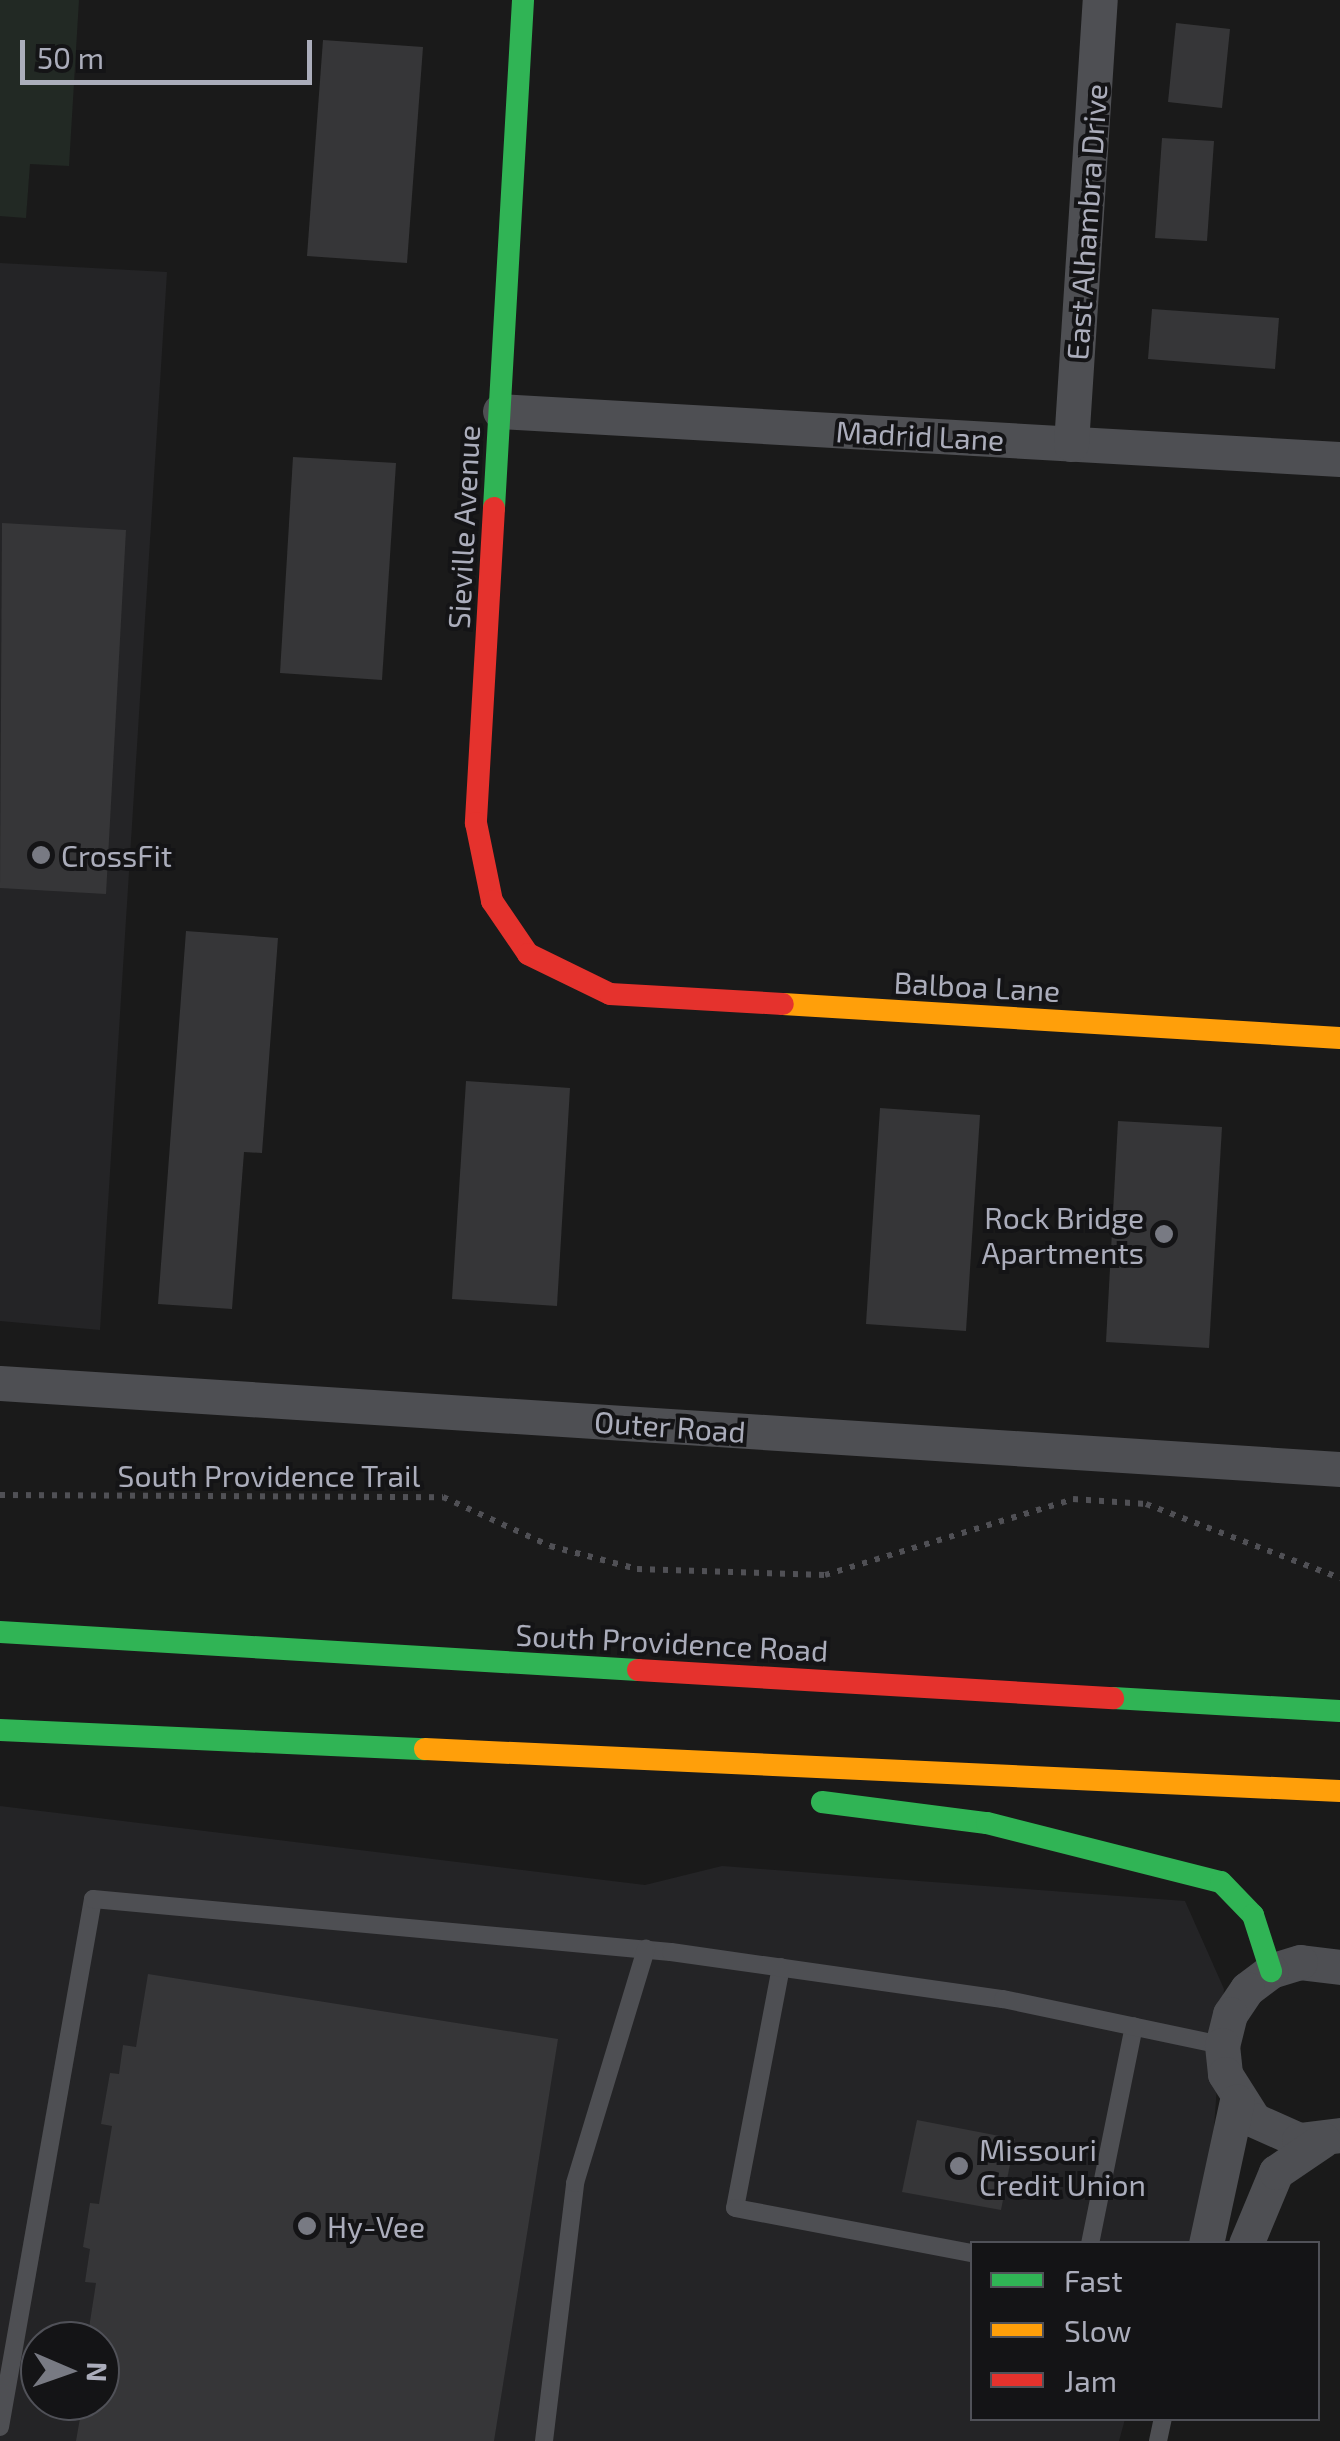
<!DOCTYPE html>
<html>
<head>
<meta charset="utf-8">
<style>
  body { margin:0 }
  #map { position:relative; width:1340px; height:2441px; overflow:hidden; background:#1a1a1a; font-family:"Exo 2",sans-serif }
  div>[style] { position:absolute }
  .built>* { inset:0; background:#242426 }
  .green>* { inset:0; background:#222924 }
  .building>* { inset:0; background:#363638 }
  .path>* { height:6px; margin-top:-3px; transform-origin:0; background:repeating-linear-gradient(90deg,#505055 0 5px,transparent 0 13px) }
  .lane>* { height:18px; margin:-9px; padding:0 9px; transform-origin:9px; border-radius:9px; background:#4e4f53 }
  .street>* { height:35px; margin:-17.5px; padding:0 17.5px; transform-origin:17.5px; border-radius:17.5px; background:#4e4f53 }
  .fast>* { height:22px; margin:-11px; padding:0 11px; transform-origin:11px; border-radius:11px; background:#30b455 }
  .slow>* { height:22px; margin:-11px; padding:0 11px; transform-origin:11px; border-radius:11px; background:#ff9f0a }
  .jam>* { height:22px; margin:-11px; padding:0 11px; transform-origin:11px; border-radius:11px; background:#e5322d }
  .dots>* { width:28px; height:28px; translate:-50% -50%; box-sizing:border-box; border:5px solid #141416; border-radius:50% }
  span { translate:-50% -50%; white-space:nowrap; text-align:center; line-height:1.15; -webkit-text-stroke:8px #141416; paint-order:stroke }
  .street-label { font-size:30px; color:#abadbb }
  .poi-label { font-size:30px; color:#abadbb }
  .left { translate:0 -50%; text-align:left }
  .right { translate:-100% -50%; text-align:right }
  .legend { position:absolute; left:970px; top:2241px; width:350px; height:180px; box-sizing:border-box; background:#141416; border:2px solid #505158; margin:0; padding:12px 18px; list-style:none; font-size:30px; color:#abadbb }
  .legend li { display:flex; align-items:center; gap:20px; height:50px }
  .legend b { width:50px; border:2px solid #505158 }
  .north { position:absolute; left:20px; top:2321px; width:100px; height:100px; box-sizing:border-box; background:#141416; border:2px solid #505158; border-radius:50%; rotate:92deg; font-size:28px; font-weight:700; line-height:40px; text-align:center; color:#abadbb }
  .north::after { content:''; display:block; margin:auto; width:35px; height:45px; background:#787a83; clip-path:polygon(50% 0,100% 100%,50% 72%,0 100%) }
  .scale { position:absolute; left:20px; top:40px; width:292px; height:45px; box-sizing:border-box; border:5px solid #abadbb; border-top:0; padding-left:12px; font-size:30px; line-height:35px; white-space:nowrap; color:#abadbb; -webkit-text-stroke:8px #141416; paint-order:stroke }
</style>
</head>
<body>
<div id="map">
  <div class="built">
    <i style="clip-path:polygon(0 263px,167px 272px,100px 1330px,0 1321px)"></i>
    <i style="clip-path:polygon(evenodd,0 1806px,645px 1885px,722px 1866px,1185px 1901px,1224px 1989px,1210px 2183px,1191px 2243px,972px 2244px,972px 2418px,1125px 2419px,1119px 2441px,0 2441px,0 1806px,40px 2341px,100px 2341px,100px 2401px,40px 2401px,40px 2341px)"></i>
  </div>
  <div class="green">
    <i style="clip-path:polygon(0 0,79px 0,69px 166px,30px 164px,26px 218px,0 216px)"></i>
  </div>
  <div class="building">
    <i style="clip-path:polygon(1176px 23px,1230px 29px,1222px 108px,1168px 102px)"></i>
    <i style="clip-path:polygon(323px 40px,423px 47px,407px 263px,307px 256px)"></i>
    <i style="clip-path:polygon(1162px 138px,1214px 141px,1207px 241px,1155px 238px)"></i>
    <i style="clip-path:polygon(1152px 309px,1279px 318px,1275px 369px,1148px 359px)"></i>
    <i style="clip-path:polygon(293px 457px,396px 463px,382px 680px,280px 673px)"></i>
    <i style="clip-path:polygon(2px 523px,126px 530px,106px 894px,0 888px)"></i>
    <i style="clip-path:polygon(186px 931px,278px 938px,262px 1153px,244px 1152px,232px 1309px,158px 1304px)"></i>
    <i style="clip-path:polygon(466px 1081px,570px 1088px,557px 1306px,452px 1299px)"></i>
    <i style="clip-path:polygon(880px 1108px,980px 1115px,966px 1331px,866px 1324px)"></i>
    <i style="clip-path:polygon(1118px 1121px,1222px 1127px,1209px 1348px,1106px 1342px)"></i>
    <i style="clip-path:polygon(148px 1974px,558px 2039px,494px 2441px,76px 2441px,83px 2401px,100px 2401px,100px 2341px,87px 2341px,96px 2283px,85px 2282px,90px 2249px,83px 2247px,90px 2203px,99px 2204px,112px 2126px,101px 2124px,110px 2073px,119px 2074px,123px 2045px,136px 2047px)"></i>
    <i style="clip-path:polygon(917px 2120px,1015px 2139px,1001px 2210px,902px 2192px)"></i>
  </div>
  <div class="path">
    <i style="left:0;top:1495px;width:443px;rotate:0.3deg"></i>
    <i style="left:443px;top:1497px;width:118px;rotate:24.6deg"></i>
    <i style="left:550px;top:1546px;width:90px;rotate:14.8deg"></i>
    <i style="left:637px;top:1569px;width:188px;rotate:1.8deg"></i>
    <i style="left:825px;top:1575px;width:259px;rotate:-17deg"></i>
    <i style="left:1073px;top:1499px;width:73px;rotate:3.9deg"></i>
    <i style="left:1146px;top:1504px;width:208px;rotate:20.9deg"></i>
  </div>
  <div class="lane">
    <i style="left:781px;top:1967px;width:245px;rotate:100.8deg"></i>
    <i style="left:735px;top:2208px;width:241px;rotate:10.8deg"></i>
    <i style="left:1090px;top:2244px;width:222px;rotate:-78.6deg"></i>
    <i style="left:0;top:2427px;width:536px;rotate:-80.01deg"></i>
    <i style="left:93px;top:1899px;width:580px;rotate:5.24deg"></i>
    <i style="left:671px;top:1952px;width:335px;rotate:8.1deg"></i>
    <i style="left:1003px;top:1999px;width:224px;rotate:11.9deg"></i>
    <i style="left:544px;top:2441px;width:260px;rotate:-83.1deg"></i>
    <i style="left:575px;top:2183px;width:245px;rotate:-73.1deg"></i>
    <i style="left:1158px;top:2441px;width:24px;rotate:-78deg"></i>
  </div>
  <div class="street">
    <i style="left:500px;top:411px;width:841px;rotate:3.27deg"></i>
    <i style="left:1071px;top:444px;width:445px;rotate:-86.3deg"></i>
    <i style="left:0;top:1383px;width:1343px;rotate:3.67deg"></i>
    <i style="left:1340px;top:1967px;width:40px;rotate:-172.9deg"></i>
    <i style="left:1300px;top:1962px;width:30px;rotate:163deg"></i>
    <i style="left:1271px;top:1971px;width:30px;rotate:143deg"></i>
    <i style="left:1247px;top:1989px;width:30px;rotate:124deg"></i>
    <i style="left:1230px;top:2014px;width:32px;rotate:104deg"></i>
    <i style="left:1222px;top:2045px;width:29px;rotate:84deg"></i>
    <i style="left:1225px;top:2074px;width:54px;rotate:57.8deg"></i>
    <i style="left:1254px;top:2120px;width:49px;rotate:24deg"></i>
    <i style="left:1299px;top:2140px;width:41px;rotate:-7deg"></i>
    <i style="left:1206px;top:2244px;width:146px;rotate:-77.8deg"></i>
    <i style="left:1246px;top:2244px;width:78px;rotate:-67.4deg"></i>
    <i style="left:1276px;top:2172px;width:57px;rotate:-34.2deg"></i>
  </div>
  <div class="fast">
    <i style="left:494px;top:508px;width:509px;rotate:-86.73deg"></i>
    <i style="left:0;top:1632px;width:639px;rotate:3.41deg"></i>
    <i style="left:1113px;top:1698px;width:227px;rotate:3.3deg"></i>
    <i style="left:0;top:1730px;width:425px;rotate:2.6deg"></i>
    <i style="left:822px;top:1802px;width:166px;rotate:7.3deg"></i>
    <i style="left:987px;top:1823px;width:241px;rotate:14.2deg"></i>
    <i style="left:1221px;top:1882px;width:46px;rotate:45.9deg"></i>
    <i style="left:1253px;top:1915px;width:59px;rotate:72.2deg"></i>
  </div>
  <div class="slow">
    <i style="left:783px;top:1004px;width:558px;rotate:3.49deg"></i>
    <i style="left:425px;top:1749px;width:916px;rotate:2.63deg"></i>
  </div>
  <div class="jam">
    <i style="left:494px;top:508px;width:316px;rotate:93.3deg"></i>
    <i style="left:476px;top:823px;width:80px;rotate:78.4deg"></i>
    <i style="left:492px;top:901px;width:64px;rotate:55.8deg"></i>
    <i style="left:528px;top:954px;width:91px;rotate:26deg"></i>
    <i style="left:610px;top:994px;width:173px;rotate:3.3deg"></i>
    <i style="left:638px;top:1670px;width:476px;rotate:3.4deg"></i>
  </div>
  <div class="dots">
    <i style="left:41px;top:855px;background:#787a83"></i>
    <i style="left:1164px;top:1234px;background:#787a83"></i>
    <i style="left:959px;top:2166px;background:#787a83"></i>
    <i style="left:307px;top:2226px;background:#787a83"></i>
  </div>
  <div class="street-label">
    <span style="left:1086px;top:222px;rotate:-86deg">East Alhambra Drive</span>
    <span style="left:920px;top:435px;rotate:3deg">Madrid Lane</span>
    <span style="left:463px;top:527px;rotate:-87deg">Sieville Avenue</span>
    <span style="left:977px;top:986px;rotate:3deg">Balboa Lane</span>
    <span style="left:670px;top:1426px;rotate:4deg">Outer Road</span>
    <span style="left:269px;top:1475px">South Providence Trail</span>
    <span style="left:672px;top:1642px;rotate:3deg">South Providence Road</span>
  </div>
  <div class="poi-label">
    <span class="left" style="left:61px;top:855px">CrossFit</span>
    <span class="right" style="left:1144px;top:1234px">Rock Bridge<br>Apartments</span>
    <span class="left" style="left:979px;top:2166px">Missouri<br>Credit Union</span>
    <span class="left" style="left:327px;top:2226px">Hy-Vee</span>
  </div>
  <ul class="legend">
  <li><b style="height:12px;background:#30b455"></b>Fast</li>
  <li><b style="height:12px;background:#ff9f0a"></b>Slow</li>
  <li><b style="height:12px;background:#e5322d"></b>Jam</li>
  </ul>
  <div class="north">N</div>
  <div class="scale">50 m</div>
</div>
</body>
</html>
